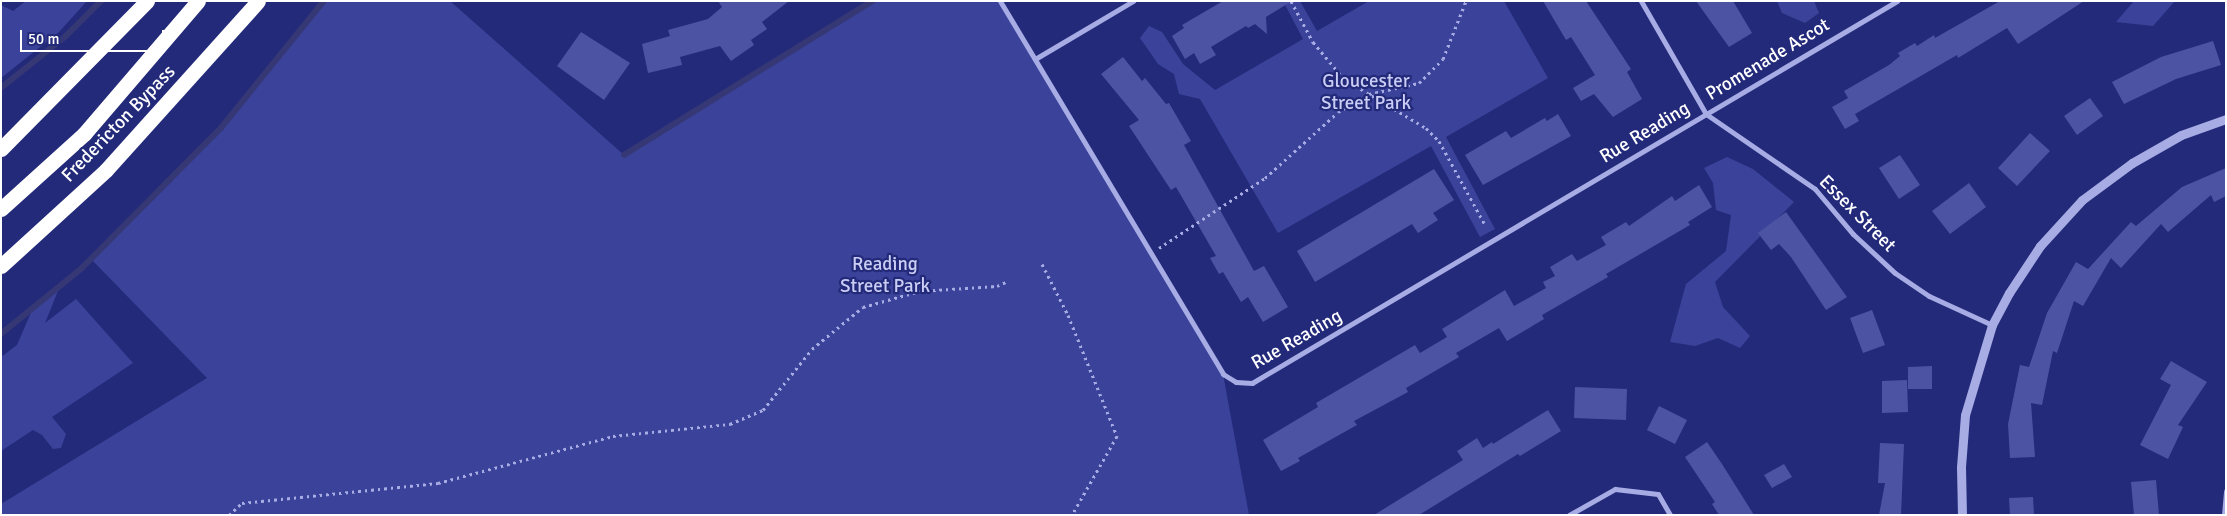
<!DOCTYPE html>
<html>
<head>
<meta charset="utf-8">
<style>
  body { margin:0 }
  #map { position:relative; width:2227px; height:516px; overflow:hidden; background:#242a7a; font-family:Signika,sans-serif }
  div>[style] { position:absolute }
  .green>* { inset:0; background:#3b429a }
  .stream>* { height:5.5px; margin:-2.75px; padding:0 2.75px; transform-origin:2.75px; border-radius:2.75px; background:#353875 }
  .building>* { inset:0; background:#4d53a3 }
  .path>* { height:3px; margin-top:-1.5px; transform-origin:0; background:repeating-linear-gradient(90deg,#a7ace4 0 2.5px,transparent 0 6.5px) }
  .minor>* { height:5px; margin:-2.5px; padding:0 2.5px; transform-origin:2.5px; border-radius:2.5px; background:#a7ace4 }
  .tertiary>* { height:9px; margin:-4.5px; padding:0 4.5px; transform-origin:4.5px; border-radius:4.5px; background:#a7ace4 }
  .motorway>* { height:15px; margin:-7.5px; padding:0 7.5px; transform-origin:7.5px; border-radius:7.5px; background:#fff }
  span { translate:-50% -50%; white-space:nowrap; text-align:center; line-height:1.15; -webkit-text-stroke:4.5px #242a7a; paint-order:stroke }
  .street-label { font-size:19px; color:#fff }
  .park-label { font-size:19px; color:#cacdf4 }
  .frame { position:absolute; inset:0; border:2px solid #fff; pointer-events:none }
  .scale { position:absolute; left:20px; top:30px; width:144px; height:22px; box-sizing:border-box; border:2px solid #fff; border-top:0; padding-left:6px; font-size:15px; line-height:18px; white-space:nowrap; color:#fff; -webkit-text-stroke:4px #242a7a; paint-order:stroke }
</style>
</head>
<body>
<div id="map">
  <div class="green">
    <i style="clip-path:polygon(26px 1px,87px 1px,59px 32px,1px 78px,1px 5px,13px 11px)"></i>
    <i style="clip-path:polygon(324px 1px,450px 1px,624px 155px,872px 1px,1000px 1px,1223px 374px,1249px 515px,1px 515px,1px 504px,207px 378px,91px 259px,221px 128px)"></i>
    <i style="clip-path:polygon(1283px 1px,1300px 1px,1317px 31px,1369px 1px,1504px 1px,1548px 78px,1446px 137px,1495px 229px,1480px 237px,1431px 146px,1278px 233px,1200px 99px,1179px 94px,1174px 74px,1158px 64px,1140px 38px,1149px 26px,1162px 32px,1183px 64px,1215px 90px,1303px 39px)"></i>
    <i style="clip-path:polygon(1777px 1px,1814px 1px,1819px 13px,1805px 23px,1782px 13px)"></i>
    <i style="clip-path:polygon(2134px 1px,2175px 1px,2153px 26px,2116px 22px)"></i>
    <i style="clip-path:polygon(1727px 157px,1753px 169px,1794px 202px,1715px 282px,1723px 307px,1750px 336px,1740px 348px,1718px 338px,1695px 346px,1670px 342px,1686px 284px,1726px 251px,1731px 215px,1716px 210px,1713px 183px,1704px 168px)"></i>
    <i style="clip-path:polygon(60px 286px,45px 323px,76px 299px,133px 363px,52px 417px,66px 434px,61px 448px,53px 449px,42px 435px,33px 430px,1px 451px,1px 357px,17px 345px,33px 308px)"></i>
  </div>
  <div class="stream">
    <i style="left:1px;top:88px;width:82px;rotate:-38.6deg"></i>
    <i style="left:65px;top:37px;width:51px;rotate:-45deg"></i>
    <i style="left:624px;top:155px;width:292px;rotate:-31.8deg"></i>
    <i style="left:1px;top:334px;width:103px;rotate:-39.1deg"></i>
    <i style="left:81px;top:269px;width:199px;rotate:-45.2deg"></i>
    <i style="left:221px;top:128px;width:164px;rotate:-51deg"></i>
  </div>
  <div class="building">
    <i style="clip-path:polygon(718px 1px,789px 1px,762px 22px,767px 29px,751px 40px,754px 45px,731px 61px,720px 46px,680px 57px,682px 65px,648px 73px,642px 44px,670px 36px,668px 30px,708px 19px,722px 7px)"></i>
    <i style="clip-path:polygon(1223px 1px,1292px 1px,1266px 17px,1267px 34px,1255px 24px,1248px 28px,1246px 26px,1211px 47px,1216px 55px,1200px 64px,1194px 53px,1185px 59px,1172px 36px,1184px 28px,1182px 25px)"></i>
    <i style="clip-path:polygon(1543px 1px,1586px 1px,1631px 69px,1627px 72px,1642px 99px,1613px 117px,1594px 94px,1581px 101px,1573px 88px,1595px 75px,1571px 37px,1566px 40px)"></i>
    <i style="clip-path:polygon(1696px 1px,1733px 1px,1752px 33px,1729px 47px)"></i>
    <i style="clip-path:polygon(2000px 1px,2084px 1px,2018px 44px,2007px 28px,1958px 58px,1957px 55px,1855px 114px,1859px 121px,1845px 129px,1832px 107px,1848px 98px,1844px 91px,1889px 65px,1900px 56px,1898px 53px,1915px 43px,1917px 46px,1934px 35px,1935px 38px)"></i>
    <i style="clip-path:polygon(581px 32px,630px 63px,604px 100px,557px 66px)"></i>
    <i style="clip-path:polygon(2213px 41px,2221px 65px,2176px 79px,2124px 104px,2112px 82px,2161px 57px)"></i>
    <i style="clip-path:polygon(1123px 57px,1142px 81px,1145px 78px,1166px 104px,1169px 103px,1191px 141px,1184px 145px,1254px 271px,1264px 266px,1288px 307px,1263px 322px,1248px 297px,1241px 302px,1223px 272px,1219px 274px,1210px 258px,1216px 256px,1176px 187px,1171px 190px,1129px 126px,1139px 120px,1101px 74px)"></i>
    <i style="clip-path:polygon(2090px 98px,2103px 116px,2077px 135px,2064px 116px)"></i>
    <i style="clip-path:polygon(1558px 114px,1571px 136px,1483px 185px,1465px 155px,1506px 131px,1511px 138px,1545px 118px,1547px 121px)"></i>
    <i style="clip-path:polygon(2030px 133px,2050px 151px,2017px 186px,1998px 168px)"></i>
    <i style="clip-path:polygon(1900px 155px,1920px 185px,1899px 199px,1879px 168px)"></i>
    <i style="clip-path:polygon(2226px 168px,2226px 196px,2214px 202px,2211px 195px,2168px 232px,2161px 224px,2121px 268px,2111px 258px,2083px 306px,2074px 301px,2057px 353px,2053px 351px,2042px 405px,2031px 403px,2035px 457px,2010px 458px,2008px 424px,2020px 365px,2029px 367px,2047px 313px,2076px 262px,2088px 269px,2131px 222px,2136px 226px,2182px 187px)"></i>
    <i style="clip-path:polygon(1434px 169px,1454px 200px,1433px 213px,1438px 220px,1418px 233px,1412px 224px,1315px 282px,1297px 251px)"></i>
    <i style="clip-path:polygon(1969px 183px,1986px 207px,1950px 234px,1932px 211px)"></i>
    <i style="clip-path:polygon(1699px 185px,1712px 207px,1688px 222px,1690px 225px,1606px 274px,1608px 277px,1542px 315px,1544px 319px,1507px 341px,1499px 328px,1456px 353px,1459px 357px,1406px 388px,1408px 392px,1354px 421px,1357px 425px,1298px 458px,1300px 461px,1281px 471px,1263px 440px,1318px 407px,1316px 403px,1415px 345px,1420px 353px,1447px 337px,1442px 329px,1505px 290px,1514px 306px,1546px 288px,1543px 282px,1555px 276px,1550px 267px,1572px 254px,1577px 261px,1606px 245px,1601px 237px,1626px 222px,1629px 226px,1672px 196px,1675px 201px)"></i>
    <i style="clip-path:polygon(1786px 212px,1847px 297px,1826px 310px,1791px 257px,1779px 244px,1771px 250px,1758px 233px)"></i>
    <i style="clip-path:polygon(1872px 310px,1885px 345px,1863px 353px,1850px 318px)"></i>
    <i style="clip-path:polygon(2171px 361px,2207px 382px,2178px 425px,2183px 427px,2168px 459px,2140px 445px,2171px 385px,2160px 379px)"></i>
    <i style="clip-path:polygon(1932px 366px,1932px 389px,1908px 389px,1908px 367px)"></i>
    <i style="clip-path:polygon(1907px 380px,1908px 412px,1882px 413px,1882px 381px)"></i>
    <i style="clip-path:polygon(1575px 387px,1627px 389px,1626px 420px,1574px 418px)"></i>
    <i style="clip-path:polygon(1659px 406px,1687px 420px,1675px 444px,1647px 430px)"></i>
    <i style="clip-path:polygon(1548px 410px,1561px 431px,1520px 456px,1518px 454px,1419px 515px,1374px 515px,1463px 460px,1457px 451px,1477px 438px,1483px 448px,1492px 442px,1493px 444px)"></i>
    <i style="clip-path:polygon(1707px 442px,1722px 464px,1754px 515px,1719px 515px,1712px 504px,1715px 502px,1685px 457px)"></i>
    <i style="clip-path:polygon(1880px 443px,1904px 444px,1901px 515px,1879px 515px,1885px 483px,1878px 483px)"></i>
    <i style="clip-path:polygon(1784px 464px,1792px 477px,1772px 488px,1764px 475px)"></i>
    <i style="clip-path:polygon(2156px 480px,2159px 515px,2134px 515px,2131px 482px)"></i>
    <i style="clip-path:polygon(2033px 497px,2034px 515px,2010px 515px,2009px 498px)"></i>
  </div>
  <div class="path">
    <i style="left:1291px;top:1px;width:47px;rotate:61.8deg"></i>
    <i style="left:1313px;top:42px;width:48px;rotate:50deg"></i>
    <i style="left:1344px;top:79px;width:96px;rotate:30.9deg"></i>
    <i style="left:1426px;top:128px;width:18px;rotate:45deg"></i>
    <i style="left:1439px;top:141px;width:94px;rotate:61.2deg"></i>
    <i style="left:1159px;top:248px;width:127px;rotate:-33.4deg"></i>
    <i style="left:1265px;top:178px;width:98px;rotate:-42.1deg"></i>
    <i style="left:1338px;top:112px;width:36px;rotate:-30deg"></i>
    <i style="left:1369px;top:94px;width:51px;rotate:-12.4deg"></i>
    <i style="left:1419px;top:83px;width:34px;rotate:-45deg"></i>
    <i style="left:1443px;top:59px;width:62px;rotate:-68.4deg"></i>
    <i style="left:1042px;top:264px;width:57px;rotate:63deg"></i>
    <i style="left:1068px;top:315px;width:131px;rotate:68deg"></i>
    <i style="left:1117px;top:436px;width:91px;rotate:119.7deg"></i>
    <i style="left:229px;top:515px;width:18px;rotate:-43deg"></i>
    <i style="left:242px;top:503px;width:197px;rotate:-5.8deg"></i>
    <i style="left:438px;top:483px;width:181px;rotate:-15deg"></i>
    <i style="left:613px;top:436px;width:118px;rotate:-5.9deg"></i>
    <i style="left:730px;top:424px;width:36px;rotate:-23deg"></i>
    <i style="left:763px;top:410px;width:78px;rotate:-51.2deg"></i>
    <i style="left:812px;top:349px;width:66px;rotate:-39.5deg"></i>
    <i style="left:863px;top:307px;width:59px;rotate:-15.7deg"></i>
    <i style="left:920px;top:291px;width:77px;rotate:-3.7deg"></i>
    <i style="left:997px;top:286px;width:12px;rotate:-24deg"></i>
  </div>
  <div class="minor">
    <i style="left:1000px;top:1px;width:435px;rotate:59.1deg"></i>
    <i style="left:1223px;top:374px;width:15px;rotate:32deg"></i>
    <i style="left:1236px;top:382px;width:16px;rotate:4deg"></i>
    <i style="left:1252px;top:383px;width:750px;rotate:-30.64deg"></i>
    <i style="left:1641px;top:1px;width:130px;rotate:60.1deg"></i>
    <i style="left:1706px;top:114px;width:132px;rotate:34.5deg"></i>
    <i style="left:1815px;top:189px;width:59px;rotate:49.8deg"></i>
    <i style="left:1853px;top:234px;width:57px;rotate:42.9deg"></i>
    <i style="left:1895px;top:273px;width:41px;rotate:34.1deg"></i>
    <i style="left:1929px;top:296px;width:69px;rotate:24.7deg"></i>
    <i style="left:1035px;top:59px;width:114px;rotate:-30.6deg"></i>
    <i style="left:1569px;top:515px;width:53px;rotate:-29.5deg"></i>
    <i style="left:1615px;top:489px;width:43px;rotate:6.6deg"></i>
    <i style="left:1658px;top:494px;width:24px;rotate:60deg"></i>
    <i style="left:2224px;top:515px;width:24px;rotate:-85deg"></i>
  </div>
  <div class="tertiary">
    <i style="left:1962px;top:515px;width:48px;rotate:-91.2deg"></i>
    <i style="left:1961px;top:467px;width:52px;rotate:-85.6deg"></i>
    <i style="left:1965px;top:415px;width:94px;rotate:-73.3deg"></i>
    <i style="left:1992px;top:325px;width:36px;rotate:-62deg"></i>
    <i style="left:2009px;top:293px;width:56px;rotate:-56.6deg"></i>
    <i style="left:2040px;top:246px;width:62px;rotate:-47.6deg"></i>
    <i style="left:2082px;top:200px;width:62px;rotate:-36.5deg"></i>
    <i style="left:2132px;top:163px;width:56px;rotate:-29.7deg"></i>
    <i style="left:2181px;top:135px;width:48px;rotate:-19.6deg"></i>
  </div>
  <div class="motorway">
    <i style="left:1px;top:149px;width:208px;rotate:-45.4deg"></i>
    <i style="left:1px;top:209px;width:112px;rotate:-42.1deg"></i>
    <i style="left:84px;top:134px;width:175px;rotate:-49.4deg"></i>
    <i style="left:1px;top:266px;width:142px;rotate:-42.4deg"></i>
    <i style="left:106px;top:170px;width:227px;rotate:-48deg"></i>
  </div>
  <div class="street-label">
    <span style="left:1768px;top:60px;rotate:-31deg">Promenade Ascot</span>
    <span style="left:119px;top:124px;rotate:-46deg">Fredericton Bypass</span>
    <span style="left:1645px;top:133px;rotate:-31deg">Rue Reading</span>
    <span style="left:1857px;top:214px;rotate:45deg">Essex Street</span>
    <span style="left:1297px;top:340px;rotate:-30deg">Rue Reading</span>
  </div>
  <div class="park-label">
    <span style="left:1366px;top:93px">Gloucester<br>Street Park</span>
    <span style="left:885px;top:276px">Reading<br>Street Park</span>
  </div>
  <div class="frame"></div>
  <div class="scale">50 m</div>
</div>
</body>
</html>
